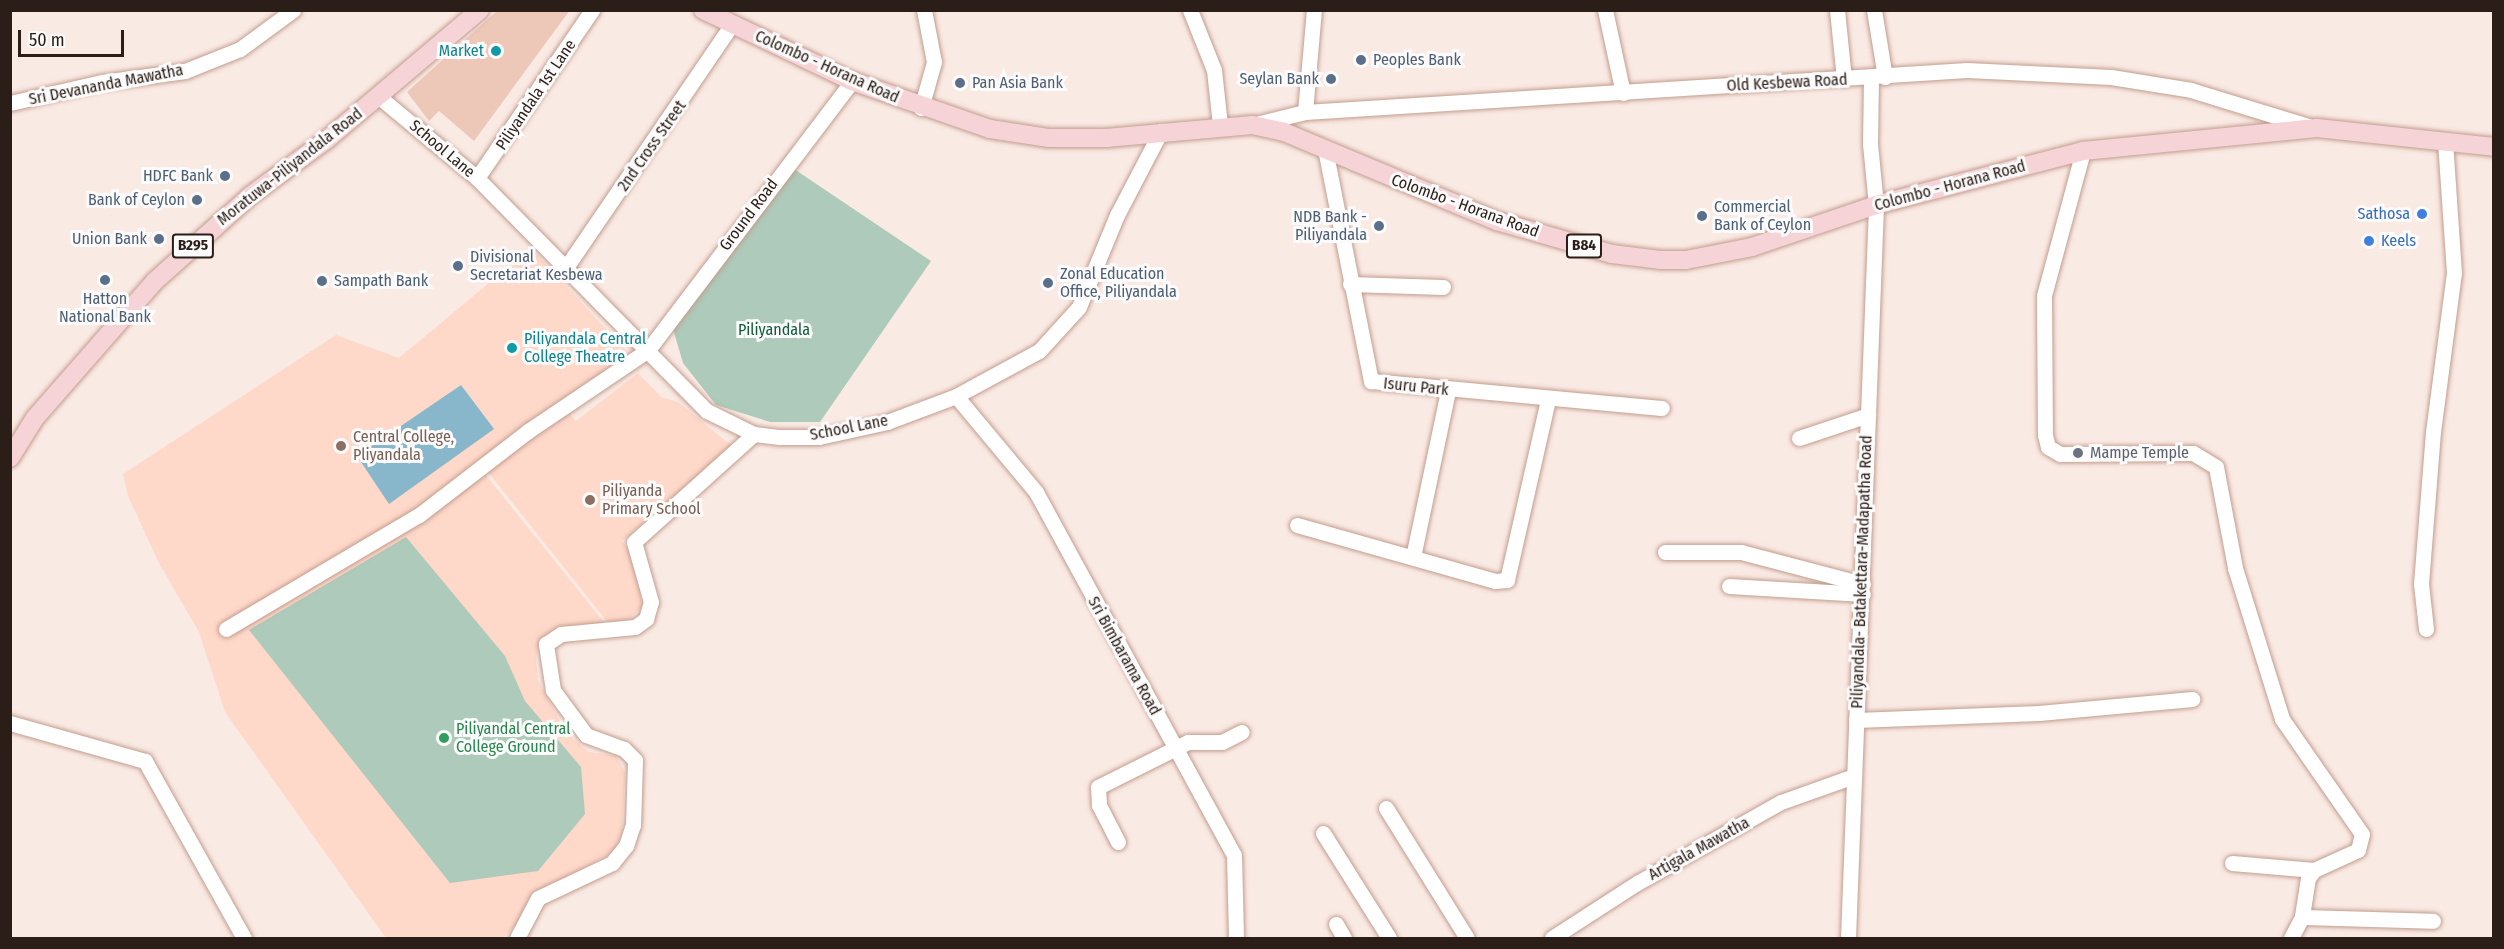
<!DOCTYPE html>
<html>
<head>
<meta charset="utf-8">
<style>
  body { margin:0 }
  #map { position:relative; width:2504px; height:949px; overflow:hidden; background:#faeae4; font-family:"Fira Sans Condensed",sans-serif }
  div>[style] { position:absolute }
  .built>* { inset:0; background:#fed8c9 }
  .green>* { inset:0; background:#adcaba }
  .water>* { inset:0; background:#88b7cb }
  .building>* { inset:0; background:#edc7b8 }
  .roads { filter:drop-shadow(0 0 2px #c29d8e) drop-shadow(0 0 2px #c29d8e) }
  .minor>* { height:15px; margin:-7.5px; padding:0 7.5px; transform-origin:7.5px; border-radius:7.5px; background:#fff }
  .major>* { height:18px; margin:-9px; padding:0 9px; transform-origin:9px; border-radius:9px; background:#f5d3d7 }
  .dots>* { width:16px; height:16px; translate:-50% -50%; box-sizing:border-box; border:3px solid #fbfbfb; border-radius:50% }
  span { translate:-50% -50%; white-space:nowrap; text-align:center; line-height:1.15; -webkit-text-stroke:6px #fbfbfb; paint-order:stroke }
  .shield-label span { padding:2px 4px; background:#fbfbfb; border:2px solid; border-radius:4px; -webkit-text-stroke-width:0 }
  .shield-label { font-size:15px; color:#2b1d17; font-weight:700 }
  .culture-label { font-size:16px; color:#0d838f }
  .right { translate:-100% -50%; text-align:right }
  .left { translate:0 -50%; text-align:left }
  .service-label { font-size:16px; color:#4e5e75 }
  .street-label { font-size:16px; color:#2b1d17 }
  .shop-label { font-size:16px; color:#366cbe }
  .park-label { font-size:16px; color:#115c3d }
  .education-label { font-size:16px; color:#785e54 }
  .worship-label { font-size:16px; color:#5b616d }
  .leisure-label { font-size:16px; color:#27864d }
  .frame { position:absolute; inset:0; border:12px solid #2b1d17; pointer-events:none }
  .scale { position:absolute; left:18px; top:30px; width:106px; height:27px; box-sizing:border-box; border:3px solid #2b1d17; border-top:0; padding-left:8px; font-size:18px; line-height:21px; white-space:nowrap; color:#2b1d17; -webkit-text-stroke:4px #fbfbfb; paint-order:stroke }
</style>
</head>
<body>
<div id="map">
  <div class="built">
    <i style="clip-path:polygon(531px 248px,628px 353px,620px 366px,477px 464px,606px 625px,554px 630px,541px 638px,536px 657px,538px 680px,566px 733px,589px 752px,616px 756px,625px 772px,622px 833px,614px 851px,529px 898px,518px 922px,503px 938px,386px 938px,225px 712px,199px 632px,159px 563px,128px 496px,123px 474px,336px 335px,399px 358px)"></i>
    <i style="clip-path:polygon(638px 373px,661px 397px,678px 402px,732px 446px,622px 541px,635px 562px,642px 607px,627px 621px,609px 624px,485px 468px,566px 410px,576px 421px)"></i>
  </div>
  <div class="green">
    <i style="clip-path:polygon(791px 167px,931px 261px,820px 422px,770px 422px,716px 405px,683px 363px,673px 329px)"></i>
    <i style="clip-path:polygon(406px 537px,505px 656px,525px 701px,581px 767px,585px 814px,538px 871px,450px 883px,249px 630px)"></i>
  </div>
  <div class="water">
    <i style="clip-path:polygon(461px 385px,494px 429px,389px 504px,357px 456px)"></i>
  </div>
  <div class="building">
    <i style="clip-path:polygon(498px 10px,570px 10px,474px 141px,439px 111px,429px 121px,407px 92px)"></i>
  </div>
  <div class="roads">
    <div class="minor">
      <i style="left:1190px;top:10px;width:65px;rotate:68.2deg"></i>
      <i style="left:1214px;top:70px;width:55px;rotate:83.8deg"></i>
      <i style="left:1605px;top:10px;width:85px;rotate:77.8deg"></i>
      <i style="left:1837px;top:10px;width:69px;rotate:84.2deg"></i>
      <i style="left:1874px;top:10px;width:68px;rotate:80.7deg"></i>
      <i style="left:378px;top:96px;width:129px;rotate:39.6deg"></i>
      <i style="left:477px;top:178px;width:327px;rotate:45.4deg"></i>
      <i style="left:707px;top:411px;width:52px;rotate:26.1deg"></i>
      <i style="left:754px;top:434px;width:26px;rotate:7deg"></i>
      <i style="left:780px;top:437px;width:39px"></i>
      <i style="left:819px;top:437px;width:70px;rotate:-12.4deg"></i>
      <i style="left:887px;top:422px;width:74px;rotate:-20.6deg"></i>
      <i style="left:956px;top:396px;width:94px;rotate:-28.5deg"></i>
      <i style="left:1039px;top:351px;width:59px;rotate:-47.7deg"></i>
      <i style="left:1079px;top:307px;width:100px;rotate:-67.6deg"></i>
      <i style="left:1117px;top:215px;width:95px;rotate:-62.4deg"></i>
      <i style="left:10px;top:103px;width:94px;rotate:-12.9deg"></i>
      <i style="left:102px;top:82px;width:84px;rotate:-7.5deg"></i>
      <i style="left:185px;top:71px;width:59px;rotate:-21.8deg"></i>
      <i style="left:240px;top:49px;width:66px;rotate:-36.3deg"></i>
      <i style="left:921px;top:108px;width:48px;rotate:-74.2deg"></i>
      <i style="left:934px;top:62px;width:53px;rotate:-100.9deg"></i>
      <i style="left:1305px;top:112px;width:102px;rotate:-85deg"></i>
      <i style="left:1252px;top:125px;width:55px;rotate:-13.8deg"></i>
      <i style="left:1305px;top:112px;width:663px;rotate:-3.63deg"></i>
      <i style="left:1967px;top:70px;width:144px;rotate:2.8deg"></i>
      <i style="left:2111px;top:77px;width:81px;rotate:9.2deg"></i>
      <i style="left:2191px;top:90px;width:126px;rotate:17.1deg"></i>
      <i style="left:1325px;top:149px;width:237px;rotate:78.8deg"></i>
      <i style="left:1371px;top:381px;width:292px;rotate:5.3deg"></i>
      <i style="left:2083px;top:151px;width:150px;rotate:105.1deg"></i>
      <i style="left:2044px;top:296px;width:139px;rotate:89.6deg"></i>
      <i style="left:2045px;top:435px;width:12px;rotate:76deg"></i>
      <i style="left:2048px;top:447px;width:14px;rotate:30deg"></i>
      <i style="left:2060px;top:454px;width:133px;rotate:-0.4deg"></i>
      <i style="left:2193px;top:453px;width:27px;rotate:31deg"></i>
      <i style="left:2216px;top:467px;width:103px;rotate:79.3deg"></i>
      <i style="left:2235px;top:568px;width:158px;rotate:72.7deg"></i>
      <i style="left:2282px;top:719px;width:140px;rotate:55.2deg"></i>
      <i style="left:2362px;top:834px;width:16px;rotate:104deg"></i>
      <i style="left:2358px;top:850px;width:48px;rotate:155.6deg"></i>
      <i style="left:2314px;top:870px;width:10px;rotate:127deg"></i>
      <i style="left:2308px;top:878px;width:39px;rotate:99deg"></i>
      <i style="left:2302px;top:917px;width:24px;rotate:118deg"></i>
      <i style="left:477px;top:178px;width:204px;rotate:-55.6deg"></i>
      <i style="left:567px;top:266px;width:294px;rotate:-55.7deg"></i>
      <i style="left:1350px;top:284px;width:93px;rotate:1.8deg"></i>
      <i style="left:956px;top:396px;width:125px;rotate:50.2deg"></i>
      <i style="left:1036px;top:492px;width:413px;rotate:61.4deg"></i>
      <i style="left:1234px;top:855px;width:83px;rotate:88.6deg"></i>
      <i style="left:1799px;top:438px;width:73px;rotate:-18.4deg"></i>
      <i style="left:1297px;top:525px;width:206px;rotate:15.8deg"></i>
      <i style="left:1495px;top:581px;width:12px;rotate:-5deg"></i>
      <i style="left:1507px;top:580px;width:186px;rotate:-77.2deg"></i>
      <i style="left:1665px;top:552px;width:76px"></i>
      <i style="left:1741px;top:552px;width:126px;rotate:14.7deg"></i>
      <i style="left:1413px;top:557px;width:170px;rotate:-78.1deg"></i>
      <i style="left:1729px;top:586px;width:134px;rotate:3.4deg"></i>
      <i style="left:226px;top:629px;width:224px;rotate:-30.6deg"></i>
      <i style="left:419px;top:515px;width:138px;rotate:-37.6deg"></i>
      <i style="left:528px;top:431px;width:145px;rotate:-34deg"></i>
      <i style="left:648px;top:350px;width:338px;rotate:-52.8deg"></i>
      <i style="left:2426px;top:629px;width:45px;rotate:-96.3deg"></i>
      <i style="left:2421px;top:584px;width:152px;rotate:-85.5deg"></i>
      <i style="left:2433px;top:432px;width:160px;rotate:-82.5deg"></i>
      <i style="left:2454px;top:273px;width:131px;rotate:-93.9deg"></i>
      <i style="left:1856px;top:720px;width:183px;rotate:-2.2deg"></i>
      <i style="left:2039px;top:713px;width:154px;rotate:-5.2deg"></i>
      <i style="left:10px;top:723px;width:140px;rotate:15.7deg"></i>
      <i style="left:145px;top:761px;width:203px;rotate:60.8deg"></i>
      <i style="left:1386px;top:808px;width:153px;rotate:58.1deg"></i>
      <i style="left:1323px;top:833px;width:124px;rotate:57.8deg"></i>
      <i style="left:1118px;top:842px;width:42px;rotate:-117.2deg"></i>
      <i style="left:1099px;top:805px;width:18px;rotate:-93deg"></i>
      <i style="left:1098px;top:787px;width:101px;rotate:-26.6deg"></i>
      <i style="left:1188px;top:742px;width:34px"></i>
      <i style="left:1222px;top:742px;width:22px;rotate:-27deg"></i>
      <i style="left:2232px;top:863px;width:82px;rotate:4.9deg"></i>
      <i style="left:2302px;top:917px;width:131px;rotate:1.7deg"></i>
      <i style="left:1336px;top:924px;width:16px;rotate:60deg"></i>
      <i style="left:517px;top:938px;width:45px;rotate:-62.3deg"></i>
      <i style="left:538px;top:898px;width:82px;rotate:-25.3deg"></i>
      <i style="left:612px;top:863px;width:22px;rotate:-51deg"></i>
      <i style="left:626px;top:846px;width:22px;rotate:-72deg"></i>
      <i style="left:633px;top:825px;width:65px;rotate:-88.2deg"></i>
      <i style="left:635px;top:760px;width:16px;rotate:-135deg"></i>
      <i style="left:624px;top:749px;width:40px;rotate:-159.8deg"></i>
      <i style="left:586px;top:735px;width:56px;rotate:-126.3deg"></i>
      <i style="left:553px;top:690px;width:47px;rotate:-98.7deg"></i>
      <i style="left:546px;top:644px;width:18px;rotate:-34deg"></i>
      <i style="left:561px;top:634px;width:74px;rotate:-5.4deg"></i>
      <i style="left:635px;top:627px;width:14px;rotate:-36deg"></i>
      <i style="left:646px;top:619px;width:18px;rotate:-74deg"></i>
      <i style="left:651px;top:602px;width:62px;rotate:-105.8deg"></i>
      <i style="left:634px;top:542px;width:161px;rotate:-42deg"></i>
      <i style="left:1552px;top:938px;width:101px;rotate:-32.9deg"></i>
      <i style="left:1637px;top:883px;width:165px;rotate:-29.4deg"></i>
      <i style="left:1781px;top:802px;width:77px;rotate:-19.6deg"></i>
      <i style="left:1848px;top:938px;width:734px;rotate:-87.81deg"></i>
      <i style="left:1876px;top:205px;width:61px;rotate:-95.6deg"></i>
      <i style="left:1870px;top:144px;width:66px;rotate:-89.1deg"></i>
    </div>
    <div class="major">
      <i style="left:703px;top:10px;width:165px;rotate:25.5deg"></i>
      <i style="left:852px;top:81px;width:146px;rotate:19.2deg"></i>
      <i style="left:990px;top:129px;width:60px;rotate:8.7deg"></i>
      <i style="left:1049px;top:138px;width:57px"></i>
      <i style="left:1106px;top:138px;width:147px;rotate:-5.1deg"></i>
      <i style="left:1252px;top:125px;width:33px;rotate:12deg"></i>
      <i style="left:1284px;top:132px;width:231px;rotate:22.7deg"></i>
      <i style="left:1497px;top:221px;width:120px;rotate:16deg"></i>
      <i style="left:1612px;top:254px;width:48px;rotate:7.1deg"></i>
      <i style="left:1660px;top:260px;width:26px"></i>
      <i style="left:1686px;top:260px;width:67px;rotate:-11.1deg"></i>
      <i style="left:1752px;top:247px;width:131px;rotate:-18.7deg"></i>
      <i style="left:1876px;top:205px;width:214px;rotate:-14.6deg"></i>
      <i style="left:2083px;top:151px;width:235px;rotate:-5.6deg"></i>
      <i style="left:2317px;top:128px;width:178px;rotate:6.1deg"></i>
      <i style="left:10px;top:458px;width:47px;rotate:-58deg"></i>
      <i style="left:35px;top:418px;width:182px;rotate:-48.8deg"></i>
      <i style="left:155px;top:281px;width:127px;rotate:-41.8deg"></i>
      <i style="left:250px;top:196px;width:93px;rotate:-36.3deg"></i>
      <i style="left:325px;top:141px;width:203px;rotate:-40.2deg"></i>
    </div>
  </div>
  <div class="dots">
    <i style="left:496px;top:51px;background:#0f9aa8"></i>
    <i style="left:1361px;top:60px;background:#5c6f8a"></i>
    <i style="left:1331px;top:79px;background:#5c6f8a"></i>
    <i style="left:960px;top:83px;background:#5c6f8a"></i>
    <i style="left:225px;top:176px;background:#5c6f8a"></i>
    <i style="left:197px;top:200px;background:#5c6f8a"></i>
    <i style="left:2422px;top:214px;background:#3f7fe0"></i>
    <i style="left:1702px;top:216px;background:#5c6f8a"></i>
    <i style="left:1379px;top:226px;background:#5c6f8a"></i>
    <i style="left:159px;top:239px;background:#5c6f8a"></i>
    <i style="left:2369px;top:241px;background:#3f7fe0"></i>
    <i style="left:458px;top:266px;background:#5c6f8a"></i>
    <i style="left:105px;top:280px;background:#5c6f8a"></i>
    <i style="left:322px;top:281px;background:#5c6f8a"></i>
    <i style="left:1048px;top:283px;background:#5c6f8a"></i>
    <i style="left:512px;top:348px;background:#0f9aa8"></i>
    <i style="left:341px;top:446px;background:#8d6e63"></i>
    <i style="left:2078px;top:453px;background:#6b7280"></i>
    <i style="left:590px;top:500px;background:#8d6e63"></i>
    <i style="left:444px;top:738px;background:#2e9e5b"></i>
  </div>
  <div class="shield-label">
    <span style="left:193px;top:246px">B295</span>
    <span style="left:1584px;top:246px">B84</span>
  </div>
  <div class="culture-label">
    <span class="right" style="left:484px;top:51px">Market</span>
    <span class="left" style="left:524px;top:348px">Piliyandala Central<br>College Theatre</span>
  </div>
  <div class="service-label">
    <span class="left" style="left:1373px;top:60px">Peoples Bank</span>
    <span class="right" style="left:1319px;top:79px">Seylan Bank</span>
    <span class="left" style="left:972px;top:83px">Pan Asia Bank</span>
    <span class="right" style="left:213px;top:176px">HDFC Bank</span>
    <span class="right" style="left:185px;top:200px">Bank of Ceylon</span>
    <span class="left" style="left:1714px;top:216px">Commercial<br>Bank of Ceylon</span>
    <span class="right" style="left:1367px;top:226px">NDB Bank -<br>Piliyandala</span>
    <span class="right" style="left:147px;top:239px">Union Bank</span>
    <span class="left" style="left:470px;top:266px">Divisional<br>Secretariat Kesbewa</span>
    <span class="left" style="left:1060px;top:283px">Zonal Education<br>Office, Piliyandala</span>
    <span class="left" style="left:334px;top:281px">Sampath Bank</span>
    <span style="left:105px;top:308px">Hatton<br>National Bank</span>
  </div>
  <div class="street-label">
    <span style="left:827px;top:67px;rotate:24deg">Colombo - Horana Road</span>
    <span style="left:1787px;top:83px;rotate:-3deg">Old Kesbewa Road</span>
    <span style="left:106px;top:85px;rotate:-11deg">Sri Devananda Mawatha</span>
    <span style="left:536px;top:95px;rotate:-56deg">Piliyandala 1st Lane</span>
    <span style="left:652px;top:146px;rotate:-55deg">2nd Cross Street</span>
    <span style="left:442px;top:149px;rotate:40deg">School Lane</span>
    <span style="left:290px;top:167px;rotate:-38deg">Moratuwa-Piliyandala Road</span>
    <span style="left:1950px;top:186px;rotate:-15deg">Colombo - Horana Road</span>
    <span style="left:1465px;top:206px;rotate:20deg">Colombo - Horana Road</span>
    <span style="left:749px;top:215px;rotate:-53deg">Ground Road</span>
    <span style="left:1416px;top:387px;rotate:6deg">Isuru Park</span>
    <span style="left:849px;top:428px;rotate:-11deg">School Lane</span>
    <span style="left:1862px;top:572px;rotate:-88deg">Piliyandala- Batakettara-Madapatha Road</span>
    <span style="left:1124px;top:656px;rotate:61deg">Sri Bimbarama Road</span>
    <span style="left:1699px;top:849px;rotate:-29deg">Artigala Mawatha</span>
  </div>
  <div class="shop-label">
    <span class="right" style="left:2410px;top:214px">Sathosa</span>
    <span class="left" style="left:2381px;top:241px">Keels</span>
  </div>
  <div class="park-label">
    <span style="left:774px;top:330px">Piliyandala</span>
  </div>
  <div class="education-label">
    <span class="left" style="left:353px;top:446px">Central College,<br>Pliyandala</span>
    <span class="left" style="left:602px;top:500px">Piliyanda<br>Primary School</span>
  </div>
  <div class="worship-label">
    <span class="left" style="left:2090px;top:453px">Mampe Temple</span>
  </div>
  <div class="leisure-label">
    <span class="left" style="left:456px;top:738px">Piliyandal Central<br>College Ground</span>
  </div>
  <div class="frame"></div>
  <div class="scale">50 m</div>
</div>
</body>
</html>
